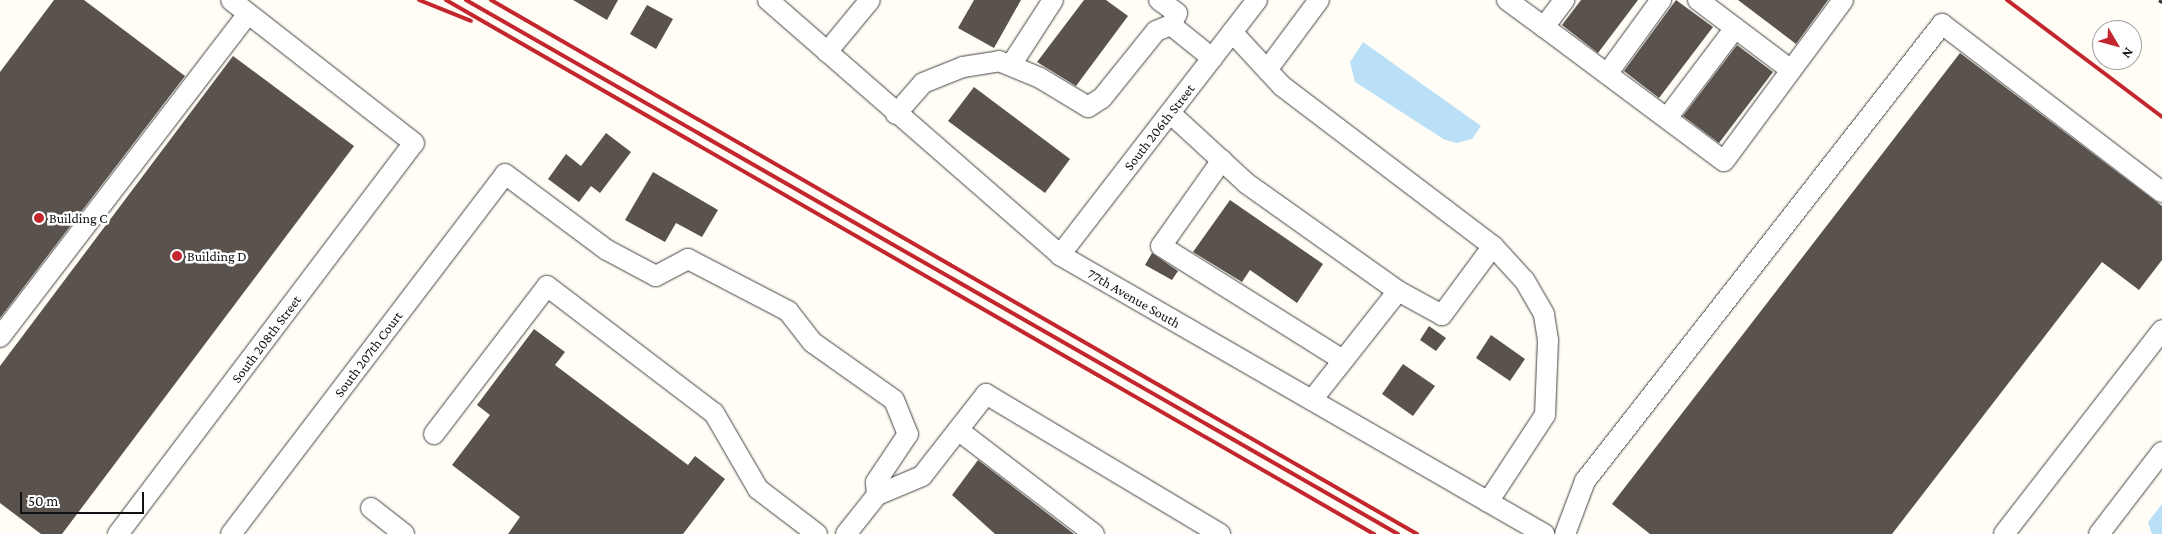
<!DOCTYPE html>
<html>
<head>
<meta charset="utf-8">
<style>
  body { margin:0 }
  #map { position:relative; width:2162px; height:534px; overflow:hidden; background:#fffdf5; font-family:"Crimson Pro",serif }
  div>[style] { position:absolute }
  .water>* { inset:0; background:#b9e0f7 }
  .building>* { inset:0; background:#5a524d }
  .path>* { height:3px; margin-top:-1.5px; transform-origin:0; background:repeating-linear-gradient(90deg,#333 0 5px,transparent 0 7.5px) }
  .roads { filter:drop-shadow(0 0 1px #444) drop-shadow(0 0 1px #444) }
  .minor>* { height:20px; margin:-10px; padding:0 10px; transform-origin:10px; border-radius:10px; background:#fff }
  .rail>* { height:4px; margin:-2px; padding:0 2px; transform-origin:2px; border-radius:2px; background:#c4262e }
  .dots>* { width:14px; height:14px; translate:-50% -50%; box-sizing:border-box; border:2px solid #fff; border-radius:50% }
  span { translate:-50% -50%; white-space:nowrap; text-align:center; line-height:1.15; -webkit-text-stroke:5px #fff; paint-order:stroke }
  .street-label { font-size:14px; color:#111 }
  .poi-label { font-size:14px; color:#111 }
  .left { translate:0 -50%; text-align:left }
  .north { position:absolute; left:2092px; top:20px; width:50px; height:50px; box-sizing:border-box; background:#fff; border:1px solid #a0a0a0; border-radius:50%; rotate:127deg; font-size:14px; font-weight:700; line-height:20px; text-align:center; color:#111 }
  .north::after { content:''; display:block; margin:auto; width:18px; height:22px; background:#c4262e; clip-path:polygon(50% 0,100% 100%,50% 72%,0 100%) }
  .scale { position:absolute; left:20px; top:492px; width:124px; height:22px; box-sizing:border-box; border:2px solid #111; border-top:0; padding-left:6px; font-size:15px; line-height:18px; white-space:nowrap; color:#111; -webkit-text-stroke:4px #fff; paint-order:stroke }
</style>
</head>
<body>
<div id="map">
  <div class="water">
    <i style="clip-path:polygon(1363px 42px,1481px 126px,1472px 139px,1457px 143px,1445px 140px,1355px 82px,1350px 62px)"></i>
    <i style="clip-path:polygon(2162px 504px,2162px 534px,2152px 534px,2148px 522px)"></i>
  </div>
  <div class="building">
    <i style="clip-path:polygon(54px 0,84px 0,185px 76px,0 318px,0 72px)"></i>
    <i style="clip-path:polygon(573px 0,618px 0,607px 20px)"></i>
    <i style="clip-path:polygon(974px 0,1021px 0,994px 48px,958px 28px)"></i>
    <i style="clip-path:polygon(1084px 0,1106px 0,1128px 16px,1076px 86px,1037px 62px)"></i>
    <i style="clip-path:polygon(1581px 0,1638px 0,1598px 53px,1562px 25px)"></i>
    <i style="clip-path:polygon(1676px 0,1713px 27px,1659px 98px,1624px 71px)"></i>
    <i style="clip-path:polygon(1738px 0,1828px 0,1796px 44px)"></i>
    <i style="clip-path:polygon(647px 5px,673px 19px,656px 49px,630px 34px)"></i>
    <i style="clip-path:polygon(1737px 45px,1773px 72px,1719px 143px,1683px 116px)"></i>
    <i style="clip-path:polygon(1960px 53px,2162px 206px,2162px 260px,2139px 290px,2102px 262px,1892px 534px,1650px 534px,1612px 504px)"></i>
    <i style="clip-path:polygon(233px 56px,354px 146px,62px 534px,41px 534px,0 503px,0 366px)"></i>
    <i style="clip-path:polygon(974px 87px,1070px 159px,1045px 193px,948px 121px)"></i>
    <i style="clip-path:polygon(606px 133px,631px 152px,600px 193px,591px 186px,579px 202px,548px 179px,566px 154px,581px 166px)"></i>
    <i style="clip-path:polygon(653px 172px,718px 210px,702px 237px,676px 223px,665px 242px,625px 220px)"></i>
    <i style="clip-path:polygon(1230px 200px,1323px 264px,1297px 303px,1250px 270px,1242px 282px,1193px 252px)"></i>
    <i style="clip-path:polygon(1152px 253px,1178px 271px,1172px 280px,1145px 265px)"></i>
    <i style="clip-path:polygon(1429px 326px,1446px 338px,1436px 351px,1420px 340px)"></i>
    <i style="clip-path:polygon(534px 329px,565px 352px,555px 365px,688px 465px,695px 456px,725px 479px,683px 534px,508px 534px,520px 517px,452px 465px,490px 415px,477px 405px)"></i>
    <i style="clip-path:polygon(1491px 335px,1525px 359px,1510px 381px,1476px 358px)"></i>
    <i style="clip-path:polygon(1403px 364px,1435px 386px,1413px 416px,1382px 394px)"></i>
    <i style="clip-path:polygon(978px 460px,1074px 534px,995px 534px,952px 495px)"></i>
  </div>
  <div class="path">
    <i style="left:2159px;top:0;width:4px;rotate:34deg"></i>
  </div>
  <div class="roads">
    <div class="minor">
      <i style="left:768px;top:0;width:388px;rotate:41.1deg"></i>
      <i style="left:1060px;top:255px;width:559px;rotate:29.96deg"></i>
      <i style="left:1507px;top:0;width:46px;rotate:36.1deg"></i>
      <i style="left:1544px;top:27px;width:34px;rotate:-53deg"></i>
      <i style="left:1698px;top:0;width:116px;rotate:37deg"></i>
      <i style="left:1171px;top:25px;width:53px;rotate:38.8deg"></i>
      <i style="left:1544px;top:27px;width:224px;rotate:36.7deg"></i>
      <i style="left:1724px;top:161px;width:200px;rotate:-53.5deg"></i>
      <i style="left:1232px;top:32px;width:74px;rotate:47.2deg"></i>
      <i style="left:1282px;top:86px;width:265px;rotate:37.2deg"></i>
      <i style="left:1493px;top:246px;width:86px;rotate:126.5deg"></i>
      <i style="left:1442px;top:315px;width:50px;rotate:-151.4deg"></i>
      <i style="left:827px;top:52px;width:67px;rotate:-50.4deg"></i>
      <i style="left:1011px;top:65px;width:77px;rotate:-57.1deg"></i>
      <i style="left:1267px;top:70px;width:87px;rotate:-53.4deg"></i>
      <i style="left:1607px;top:74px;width:92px;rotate:-53.9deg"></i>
      <i style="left:1170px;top:113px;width:103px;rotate:42.6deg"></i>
      <i style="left:1246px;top:183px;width:186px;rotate:35.4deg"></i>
      <i style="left:1398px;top:291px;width:139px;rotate:128.3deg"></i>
      <i style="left:896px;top:114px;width:41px;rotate:-48.9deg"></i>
      <i style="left:923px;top:83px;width:43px;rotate:-21.8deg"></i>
      <i style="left:963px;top:67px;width:36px;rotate:-9deg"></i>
      <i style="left:999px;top:61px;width:44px;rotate:22.5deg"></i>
      <i style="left:1040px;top:78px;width:56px;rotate:31.1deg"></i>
      <i style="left:1088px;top:107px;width:17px;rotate:-33deg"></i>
      <i style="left:1102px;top:98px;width:86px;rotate:-51.1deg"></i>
      <i style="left:1156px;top:31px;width:16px;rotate:-22deg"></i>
      <i style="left:1171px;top:25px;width:13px;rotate:-63deg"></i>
      <i style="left:1177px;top:13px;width:22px;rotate:-144deg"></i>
      <i style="left:1667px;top:118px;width:113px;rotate:-52.9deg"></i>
      <i style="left:1222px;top:160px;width:105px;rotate:125.3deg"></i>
      <i style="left:1161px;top:246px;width:215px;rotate:32.1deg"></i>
      <i style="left:1060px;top:255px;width:322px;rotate:-52.3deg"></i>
      <i style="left:0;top:337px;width:407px;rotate:-52.5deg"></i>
      <i style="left:958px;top:430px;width:171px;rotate:37.4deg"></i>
      <i style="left:434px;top:434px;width:186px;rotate:-52.6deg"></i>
      <i style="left:547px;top:286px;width:210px;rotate:37.3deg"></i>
      <i style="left:714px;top:413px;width:88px;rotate:59.9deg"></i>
      <i style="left:758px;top:489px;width:74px;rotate:37.3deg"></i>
      <i style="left:1488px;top:502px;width:104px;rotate:-56.8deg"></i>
      <i style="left:1545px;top:415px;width:75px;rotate:-87.7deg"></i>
      <i style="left:1548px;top:340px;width:26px;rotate:-99deg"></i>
      <i style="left:1544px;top:314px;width:39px;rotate:-120deg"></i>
      <i style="left:1524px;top:280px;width:46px;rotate:-132.4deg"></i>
      <i style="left:371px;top:508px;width:42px;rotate:38.2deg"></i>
      <i style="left:118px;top:534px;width:490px;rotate:-52.9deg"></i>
      <i style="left:414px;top:143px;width:232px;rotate:-142deg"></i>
      <i style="left:231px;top:534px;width:452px;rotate:-52.7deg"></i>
      <i style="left:505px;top:174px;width:127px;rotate:36.7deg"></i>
      <i style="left:607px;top:250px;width:55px;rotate:28deg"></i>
      <i style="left:656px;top:276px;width:36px;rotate:-28deg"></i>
      <i style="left:688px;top:259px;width:113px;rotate:27.5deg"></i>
      <i style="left:788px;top:311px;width:39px;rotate:52deg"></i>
      <i style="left:812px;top:342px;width:100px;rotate:35.3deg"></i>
      <i style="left:894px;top:400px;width:37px;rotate:68deg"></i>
      <i style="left:908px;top:434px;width:58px;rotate:123.7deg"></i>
      <i style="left:876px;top:482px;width:13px;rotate:86deg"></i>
      <i style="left:846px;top:534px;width:50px;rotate:-51.5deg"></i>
      <i style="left:877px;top:495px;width:49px;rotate:-22.9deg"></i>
      <i style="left:922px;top:476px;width:104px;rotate:-52deg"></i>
      <i style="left:986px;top:394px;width:273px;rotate:30.9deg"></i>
      <i style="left:1565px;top:534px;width:57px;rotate:-69.3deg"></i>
      <i style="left:1585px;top:481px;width:580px;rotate:-52deg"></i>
      <i style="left:1942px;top:24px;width:277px;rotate:37.4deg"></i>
      <i style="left:2004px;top:534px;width:258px;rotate:-52.2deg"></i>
      <i style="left:2099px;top:534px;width:103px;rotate:-52.5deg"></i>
    </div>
  </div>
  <div class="rail">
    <i style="left:419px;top:0;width:56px;rotate:22deg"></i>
    <i style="left:446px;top:0;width:1071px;rotate:29.92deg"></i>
    <i style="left:466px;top:0;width:1074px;rotate:29.81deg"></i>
    <i style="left:491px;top:0;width:1069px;rotate:29.97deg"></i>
    <i style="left:2007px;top:0;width:194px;rotate:37deg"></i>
  </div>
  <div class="dots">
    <i style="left:39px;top:218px;background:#c4262e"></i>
    <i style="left:177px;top:256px;background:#c4262e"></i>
  </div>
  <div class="street-label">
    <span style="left:1159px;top:127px;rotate:-52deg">South 206th Street</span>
    <span style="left:1134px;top:298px;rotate:30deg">77th Avenue South</span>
    <span style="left:266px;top:339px;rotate:-53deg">South 208th Street</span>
    <span style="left:368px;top:354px;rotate:-53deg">South 207th Court</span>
  </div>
  <div class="poi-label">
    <span class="left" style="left:49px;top:218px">Building C</span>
    <span class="left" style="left:187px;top:256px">Building D</span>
  </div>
  <div class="north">N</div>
  <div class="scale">50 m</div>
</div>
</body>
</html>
